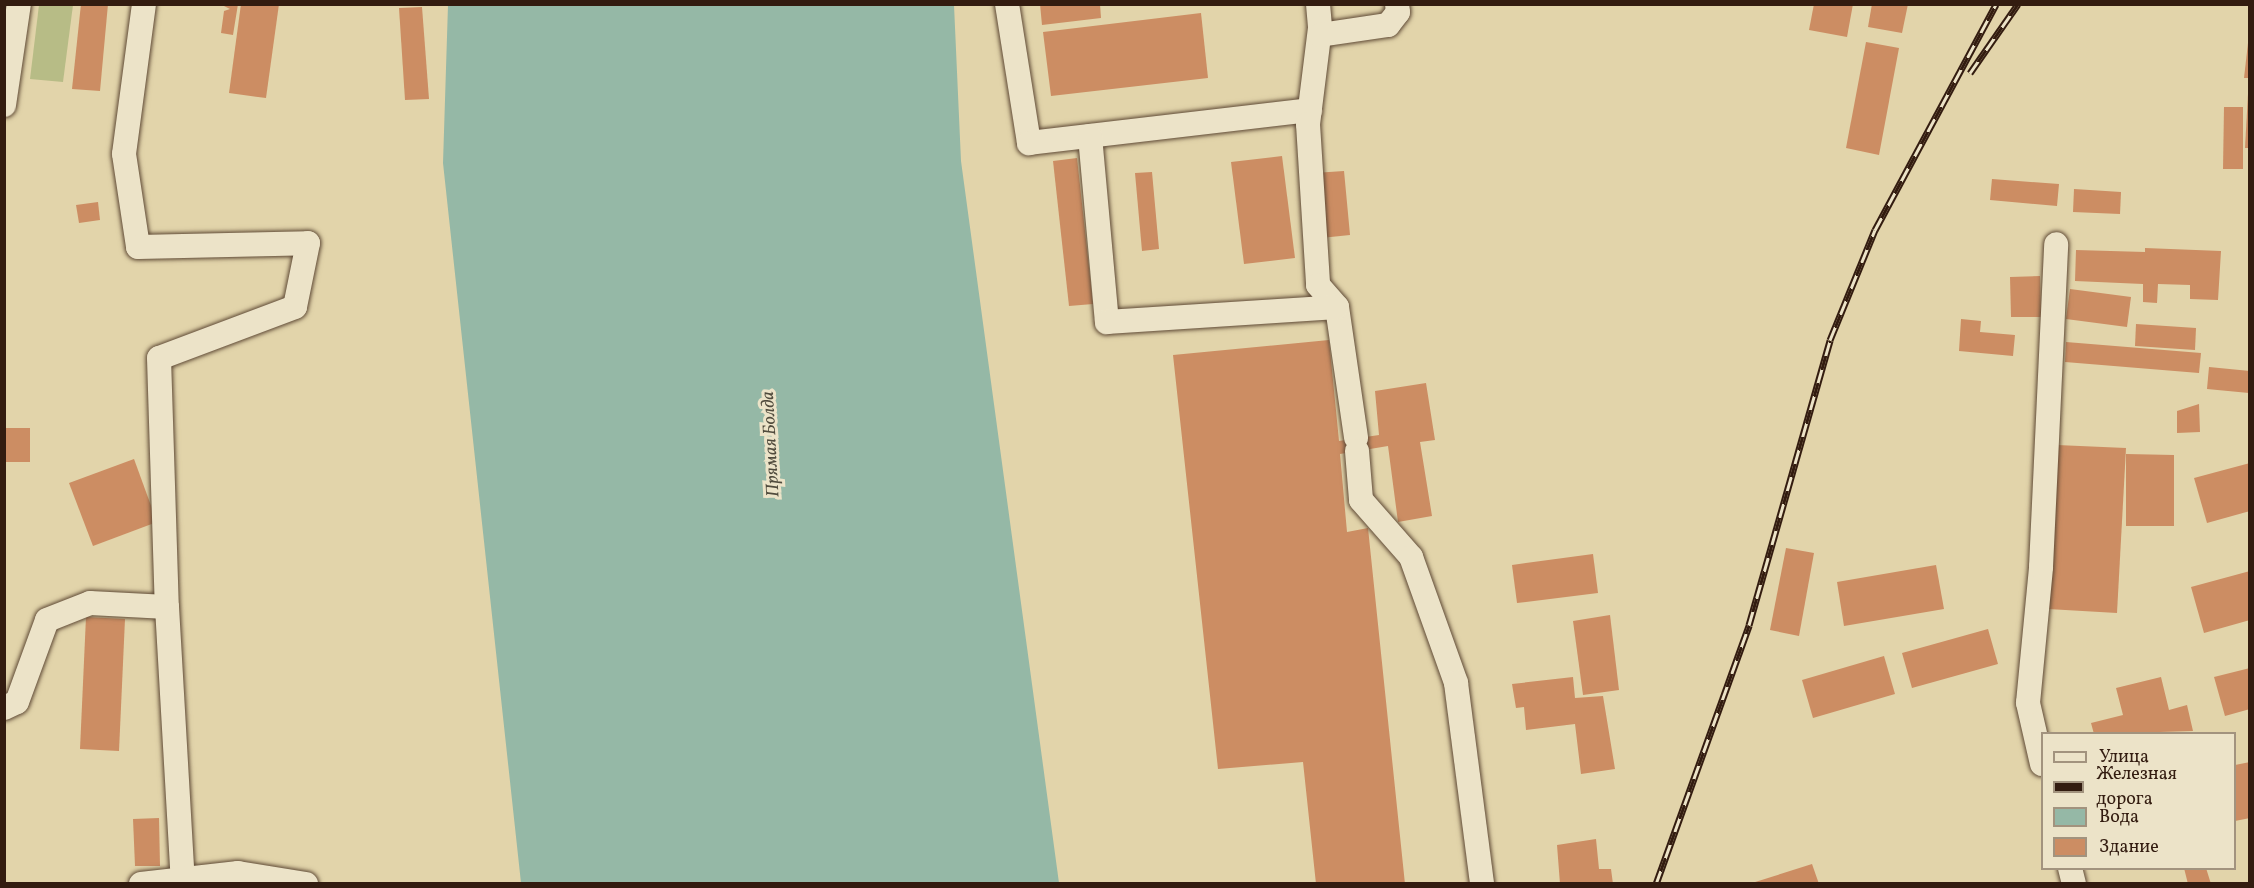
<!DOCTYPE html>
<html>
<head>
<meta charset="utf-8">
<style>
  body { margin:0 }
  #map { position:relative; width:2254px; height:888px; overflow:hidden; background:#e2d4aa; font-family:Vollkorn,serif }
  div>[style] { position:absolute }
  .green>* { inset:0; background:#b7bc86 }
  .water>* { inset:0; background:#95b8a6 }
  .building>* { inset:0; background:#cc8d63 }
  .roads { filter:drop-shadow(0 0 2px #5f4a36) drop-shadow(0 0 2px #5f4a36) }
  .minor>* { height:24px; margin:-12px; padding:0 12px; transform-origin:12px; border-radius:12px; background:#ece3c8 }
  .rail>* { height:7px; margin-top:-3.5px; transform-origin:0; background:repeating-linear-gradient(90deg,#ece3c8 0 14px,#331c10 0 28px); box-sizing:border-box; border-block:2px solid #331c10 }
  span { translate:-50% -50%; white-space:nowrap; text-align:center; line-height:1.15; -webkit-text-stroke:6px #ece3c8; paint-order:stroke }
  .water-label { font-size:18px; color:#504b3d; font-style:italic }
  .frame { position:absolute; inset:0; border:6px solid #331c10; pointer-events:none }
  .legend { position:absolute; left:2041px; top:732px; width:195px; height:138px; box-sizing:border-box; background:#ece3c8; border:2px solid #a2937e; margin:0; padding:8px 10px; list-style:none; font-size:18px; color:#331c10 }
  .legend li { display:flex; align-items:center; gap:12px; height:30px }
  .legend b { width:30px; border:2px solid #a2937e }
</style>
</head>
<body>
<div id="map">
  <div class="green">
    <i style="clip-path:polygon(39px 5px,73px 5px,63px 82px,30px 79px)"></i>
  </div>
  <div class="water">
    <i style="clip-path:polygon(448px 5px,954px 5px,961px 161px,1059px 883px,521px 883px,443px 163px)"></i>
  </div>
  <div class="building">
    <i style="clip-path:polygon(81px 4px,108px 4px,100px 91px,72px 89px)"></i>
    <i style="clip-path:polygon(220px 4px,238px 4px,233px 35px,221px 33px,224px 11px,230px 9px)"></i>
    <i style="clip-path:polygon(241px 4px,279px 4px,266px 98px,229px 93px)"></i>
    <i style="clip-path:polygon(1040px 4px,1100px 4px,1101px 18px,1042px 25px)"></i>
    <i style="clip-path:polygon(1814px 4px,1853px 4px,1847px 37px,1809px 30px)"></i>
    <i style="clip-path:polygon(1872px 4px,1908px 4px,1902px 33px,1868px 27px)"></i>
    <i style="clip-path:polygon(422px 7px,429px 99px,405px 100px,399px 8px)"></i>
    <i style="clip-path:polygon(1201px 13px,1208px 78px,1051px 96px,1043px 32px)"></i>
    <i style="clip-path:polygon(1866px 42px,1899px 48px,1879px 155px,1846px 148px)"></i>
    <i style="clip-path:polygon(2248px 43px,2250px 44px,2250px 78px,2244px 78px)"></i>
    <i style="clip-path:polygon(2248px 94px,2250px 94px,2250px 148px,2245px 148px)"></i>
    <i style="clip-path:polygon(2224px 107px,2243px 107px,2243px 169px,2223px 169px)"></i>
    <i style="clip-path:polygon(1282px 156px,1295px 258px,1244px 264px,1231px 162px)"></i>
    <i style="clip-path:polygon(1077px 158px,1093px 304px,1069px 306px,1053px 161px)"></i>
    <i style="clip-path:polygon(1344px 171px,1350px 235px,1321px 238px,1314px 173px)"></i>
    <i style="clip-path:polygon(1152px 172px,1159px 249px,1142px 251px,1135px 173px)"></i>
    <i style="clip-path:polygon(1992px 179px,2059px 184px,2057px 206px,1990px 200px)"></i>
    <i style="clip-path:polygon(2074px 189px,2121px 192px,2120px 214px,2073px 212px)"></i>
    <i style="clip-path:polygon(98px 202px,100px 220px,79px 223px,76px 205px)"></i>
    <i style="clip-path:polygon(2145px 248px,2221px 251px,2218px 300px,2190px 299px,2190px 285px,2158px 284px,2157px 303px,2143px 302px,2143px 284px,2075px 281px,2076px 250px,2145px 252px)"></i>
    <i style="clip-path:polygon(2040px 276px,2041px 317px,2011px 317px,2010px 277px)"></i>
    <i style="clip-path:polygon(2070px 289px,2131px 297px,2127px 327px,2066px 319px)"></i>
    <i style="clip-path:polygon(1961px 319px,1981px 321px,1980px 332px,2015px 335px,2013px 356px,1959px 351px)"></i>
    <i style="clip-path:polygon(2136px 324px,2196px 328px,2195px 350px,2135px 346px)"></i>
    <i style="clip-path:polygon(1329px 340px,1339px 441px,1379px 435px,1375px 391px,1426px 383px,1435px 440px,1420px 442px,1432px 516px,1398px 522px,1388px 446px,1340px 454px,1347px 532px,1368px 528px,1405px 884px,1316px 884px,1303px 762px,1218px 769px,1173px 355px)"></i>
    <i style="clip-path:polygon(2066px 342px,2201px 353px,2199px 373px,2065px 362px)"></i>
    <i style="clip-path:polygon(2209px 367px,2250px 371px,2249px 393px,2207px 389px)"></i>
    <i style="clip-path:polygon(2199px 404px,2200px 432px,2177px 433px,2177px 411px)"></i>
    <i style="clip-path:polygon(5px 428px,30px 428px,30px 462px,4px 462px)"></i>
    <i style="clip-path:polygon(2057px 445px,2126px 448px,2117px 613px,2048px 609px)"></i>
    <i style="clip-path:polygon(2126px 454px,2174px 455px,2174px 526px,2126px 526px)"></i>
    <i style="clip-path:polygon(134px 459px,157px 522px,93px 546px,69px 483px)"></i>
    <i style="clip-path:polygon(2250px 463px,2250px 511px,2207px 523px,2194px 478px)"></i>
    <i style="clip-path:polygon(1786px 548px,1814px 553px,1799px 636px,1770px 630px)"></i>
    <i style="clip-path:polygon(1593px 554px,1598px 593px,1517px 603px,1512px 565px)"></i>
    <i style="clip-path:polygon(1936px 565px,1944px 609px,1844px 626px,1837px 582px)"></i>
    <i style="clip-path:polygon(2250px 571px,2250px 620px,2204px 633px,2191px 587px)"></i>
    <i style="clip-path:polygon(1610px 615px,1619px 690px,1583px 695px,1573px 621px)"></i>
    <i style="clip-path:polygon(86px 617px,125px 619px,119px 751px,80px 749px)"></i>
    <i style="clip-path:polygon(1988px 629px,1998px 664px,1912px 688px,1902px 653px)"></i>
    <i style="clip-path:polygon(1884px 656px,1895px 694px,1813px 718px,1802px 680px)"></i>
    <i style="clip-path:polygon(2250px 668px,2250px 709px,2225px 716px,2214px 677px)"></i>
    <i style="clip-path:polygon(1573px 677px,1575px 698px,1603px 696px,1615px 769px,1581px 774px,1575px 724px,1526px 730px,1524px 707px,1516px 708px,1512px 684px)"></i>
    <i style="clip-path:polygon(2161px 677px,2169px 710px,2187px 705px,2193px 731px,2094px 734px,2091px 723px,2123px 715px,2116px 688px)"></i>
    <i style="clip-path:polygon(2250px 762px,2250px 818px,2235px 821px,2235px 765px)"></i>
    <i style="clip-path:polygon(159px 818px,160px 866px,135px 866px,133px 819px)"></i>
    <i style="clip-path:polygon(1596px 839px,1599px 869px,1611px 869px,1613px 884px,1560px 884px,1557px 845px)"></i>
    <i style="clip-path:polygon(1812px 864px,1819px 884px,1753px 884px,1752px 883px)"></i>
    <i style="clip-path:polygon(2184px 868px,2206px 868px,2211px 884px,2188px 884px)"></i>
  </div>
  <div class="roads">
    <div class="minor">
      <i style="left:144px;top:4px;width:151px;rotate:97.6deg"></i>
      <i style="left:124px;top:154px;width:94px;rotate:81.4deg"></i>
      <i style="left:138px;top:247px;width:170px;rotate:-1.3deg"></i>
      <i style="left:308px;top:243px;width:65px;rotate:101.5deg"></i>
      <i style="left:295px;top:307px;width:145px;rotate:159.4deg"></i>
      <i style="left:159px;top:358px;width:249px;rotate:88.2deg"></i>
      <i style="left:167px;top:607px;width:275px;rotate:86.7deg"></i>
      <i style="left:1007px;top:4px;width:141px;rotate:81deg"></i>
      <i style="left:1029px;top:143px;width:283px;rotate:-6.7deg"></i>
      <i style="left:1318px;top:4px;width:24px;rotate:85deg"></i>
      <i style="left:1320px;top:28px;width:97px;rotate:97.1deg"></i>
      <i style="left:1308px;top:124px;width:161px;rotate:86.4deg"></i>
      <i style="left:1318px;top:285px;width:29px;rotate:49deg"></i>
      <i style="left:1337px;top:307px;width:132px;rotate:81.7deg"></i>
      <i style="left:1320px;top:35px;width:69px;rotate:-8.4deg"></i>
      <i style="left:1388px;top:25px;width:16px;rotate:-52deg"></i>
      <i style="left:1398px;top:12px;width:8px;rotate:-97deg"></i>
      <i style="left:4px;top:105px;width:102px;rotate:-81.6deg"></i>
      <i style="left:1090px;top:136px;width:187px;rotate:84.8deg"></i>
      <i style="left:1107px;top:322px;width:230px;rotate:-3.7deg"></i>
      <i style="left:1357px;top:451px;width:49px;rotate:85.3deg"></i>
      <i style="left:1361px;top:500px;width:76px;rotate:48.7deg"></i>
      <i style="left:1411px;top:557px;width:134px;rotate:70.3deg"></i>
      <i style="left:1456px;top:683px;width:203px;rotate:82.6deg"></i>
      <i style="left:4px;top:708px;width:14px;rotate:-25deg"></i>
      <i style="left:17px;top:702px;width:87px;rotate:-69.9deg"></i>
      <i style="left:47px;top:620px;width:46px;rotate:-21.6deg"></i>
      <i style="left:90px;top:603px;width:77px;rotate:3deg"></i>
      <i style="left:2042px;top:764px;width:63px;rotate:-102.9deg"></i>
      <i style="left:2028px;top:703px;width:137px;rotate:-84.5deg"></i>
      <i style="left:2041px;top:567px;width:323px;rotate:-87.3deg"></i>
      <i style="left:2070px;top:868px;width:16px;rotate:76deg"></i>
      <i style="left:141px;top:884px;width:98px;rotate:-6.5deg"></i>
      <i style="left:238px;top:873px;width:69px;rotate:9.2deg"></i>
    </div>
  </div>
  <div class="rail">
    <i style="left:1970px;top:73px;width:84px;rotate:-55.2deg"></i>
    <i style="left:1656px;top:884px;width:275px;rotate:-70.2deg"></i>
    <i style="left:1749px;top:625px;width:296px;rotate:-74.1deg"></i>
    <i style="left:1830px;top:340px;width:119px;rotate:-67.8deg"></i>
    <i style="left:1875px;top:230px;width:256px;rotate:-61.8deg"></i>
  </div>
  <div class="water-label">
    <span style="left:772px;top:444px;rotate:-93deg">Прямая Болда</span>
  </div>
  <div class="frame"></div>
  <ul class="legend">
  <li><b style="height:8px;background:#ece3c8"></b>Улица</li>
  <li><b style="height:8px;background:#331c10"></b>Железная дорога</li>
  <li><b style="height:16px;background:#95b8a6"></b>Вода</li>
  <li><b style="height:16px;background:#cc8d63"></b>Здание</li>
  </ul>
</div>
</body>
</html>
